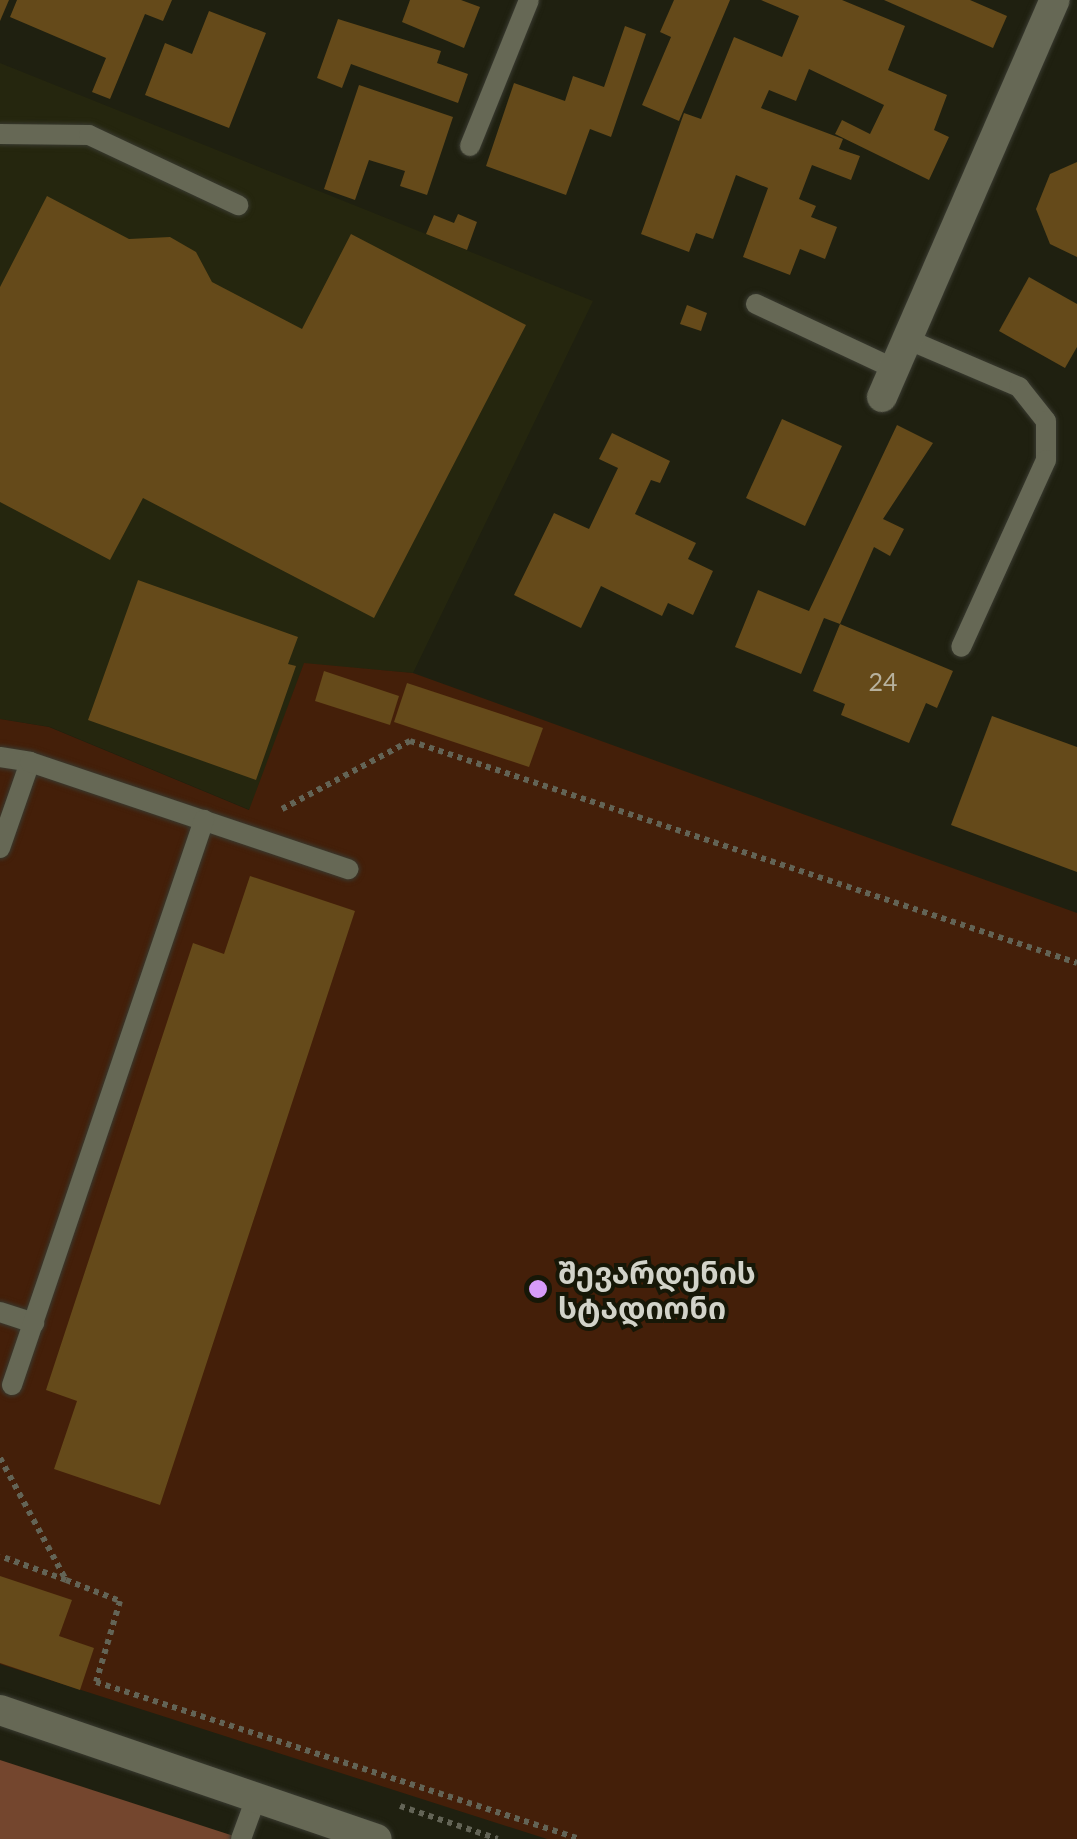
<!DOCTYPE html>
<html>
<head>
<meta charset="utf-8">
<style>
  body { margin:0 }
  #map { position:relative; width:1077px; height:1839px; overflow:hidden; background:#1f2010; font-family:Lato,"Noto Sans Georgian",sans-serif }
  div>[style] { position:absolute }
  .built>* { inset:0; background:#25260e }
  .green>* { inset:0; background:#441f09 }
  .forest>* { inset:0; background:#74462e }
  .building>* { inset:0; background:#654a1a }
  .path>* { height:6px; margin-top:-3px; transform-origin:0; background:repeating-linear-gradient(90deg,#636456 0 5px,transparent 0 10px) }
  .roads { filter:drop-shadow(0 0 2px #393a30) drop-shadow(0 0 2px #393a30) }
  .lane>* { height:20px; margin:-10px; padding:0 10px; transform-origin:10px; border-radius:10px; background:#666855 }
  .street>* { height:30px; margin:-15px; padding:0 15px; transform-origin:15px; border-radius:15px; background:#666855 }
  .dots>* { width:28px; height:28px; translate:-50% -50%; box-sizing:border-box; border:5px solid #161707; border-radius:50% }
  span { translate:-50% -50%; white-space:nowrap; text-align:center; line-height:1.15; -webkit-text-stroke:8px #161707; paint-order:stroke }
  .number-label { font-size:25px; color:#b7b19d }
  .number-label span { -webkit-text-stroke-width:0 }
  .poi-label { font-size:30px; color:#d2d3c9; font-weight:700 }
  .left { translate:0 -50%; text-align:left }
</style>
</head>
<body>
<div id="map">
  <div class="built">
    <i style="clip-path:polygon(0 63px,593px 301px,413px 673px,304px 664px,250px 810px,50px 727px,0 719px)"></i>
  </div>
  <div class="green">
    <i style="clip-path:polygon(304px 663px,413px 673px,1077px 913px,1077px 1839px,547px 1839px,0 1664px,0 719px,49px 727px,249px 810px)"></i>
  </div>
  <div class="forest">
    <i style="clip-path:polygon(0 1760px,243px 1839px,0 1839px)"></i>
  </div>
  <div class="building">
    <i style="clip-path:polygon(0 0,9px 0,0 21px)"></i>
    <i style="clip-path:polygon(17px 0,172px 0,163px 21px,145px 14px,110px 99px,92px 92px,106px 58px,10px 17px)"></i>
    <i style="clip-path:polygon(410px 0,461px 0,480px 7px,464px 48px,402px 22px)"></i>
    <i style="clip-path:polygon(674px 0,730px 0,679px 121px,642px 105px,671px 37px,660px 32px)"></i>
    <i style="clip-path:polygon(761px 0,842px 0,905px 26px,888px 70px,947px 95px,934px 130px,949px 137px,929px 180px,835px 134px,842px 120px,870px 134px,884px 105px,809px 69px,796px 101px,769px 90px,761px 108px,843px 139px,839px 149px,860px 156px,851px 180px,812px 165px,799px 199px,816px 206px,811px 217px,837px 227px,825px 259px,800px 249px,790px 275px,743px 257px,768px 188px,736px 175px,713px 239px,696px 233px,689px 252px,641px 234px,684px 113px,701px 119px,734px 37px,782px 57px,799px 16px)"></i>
    <i style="clip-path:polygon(884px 0,970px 0,1007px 16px,993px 48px)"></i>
    <i style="clip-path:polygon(209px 11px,266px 33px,229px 128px,145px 95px,165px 43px,192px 54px)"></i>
    <i style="clip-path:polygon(338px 19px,441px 51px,437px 63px,468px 74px,458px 103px,351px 64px,342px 88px,317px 78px)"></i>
    <i style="clip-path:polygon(625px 26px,646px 34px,611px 137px,590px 129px,566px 195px,486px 166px,514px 83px,565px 101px,573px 76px,604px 87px)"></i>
    <i style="clip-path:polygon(359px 85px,453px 117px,427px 195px,400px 186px,405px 171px,369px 160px,355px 200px,324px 189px)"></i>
    <i style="clip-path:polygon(1077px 162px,1077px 257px,1050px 244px,1036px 209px,1050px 174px)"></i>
    <i style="clip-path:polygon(47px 196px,129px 239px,170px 237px,196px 252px,212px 282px,302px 329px,351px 234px,526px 325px,374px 618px,143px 498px,110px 560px,0 502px,0 287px)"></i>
    <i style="clip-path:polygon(458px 214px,477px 222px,467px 250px,426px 234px,434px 215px,454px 223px)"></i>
    <i style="clip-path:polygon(1029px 277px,1077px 304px,1077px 347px,1065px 368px,999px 331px)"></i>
    <i style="clip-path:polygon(687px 305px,707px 313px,701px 331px,680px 324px)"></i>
    <i style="clip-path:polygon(782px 419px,842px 446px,805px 526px,746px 498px)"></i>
    <i style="clip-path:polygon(897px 425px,933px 443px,883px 519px,904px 529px,890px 556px,874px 547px,840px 624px,824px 618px,801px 674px,735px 647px,758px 590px,809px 611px)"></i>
    <i style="clip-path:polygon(612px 433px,670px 461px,660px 483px,651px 480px,635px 514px,696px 543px,688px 559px,713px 571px,693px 615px,668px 603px,662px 616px,601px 586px,581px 628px,514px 595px,554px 513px,589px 529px,618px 468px,599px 459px)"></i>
    <i style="clip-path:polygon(138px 580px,298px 637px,288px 664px,296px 666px,256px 780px,88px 720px)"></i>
    <i style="clip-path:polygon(840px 624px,953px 671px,937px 708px,926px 703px,909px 743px,841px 715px,845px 704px,813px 691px)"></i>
    <i style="clip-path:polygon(324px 671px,399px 696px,390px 725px,315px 701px)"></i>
    <i style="clip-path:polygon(407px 683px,543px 728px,529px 767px,394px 722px)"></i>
    <i style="clip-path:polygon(992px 716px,1077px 747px,1077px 872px,951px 825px)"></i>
    <i style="clip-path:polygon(250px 876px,355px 911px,160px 1505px,54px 1469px,77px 1401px,46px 1390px,193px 943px,224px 954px)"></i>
    <i style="clip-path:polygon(0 1576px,72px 1600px,59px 1636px,94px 1648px,80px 1690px,0 1663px)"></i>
  </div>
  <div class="path">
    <i style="left:282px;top:809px;width:145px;rotate:-28deg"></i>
    <i style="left:410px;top:741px;width:703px;rotate:18.41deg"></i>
    <i style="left:0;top:1458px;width:139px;rotate:61.6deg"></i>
    <i style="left:66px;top:1580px;width:70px;rotate:-160deg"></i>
    <i style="left:66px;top:1580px;width:58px;rotate:21.3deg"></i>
    <i style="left:120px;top:1601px;width:84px;rotate:106.5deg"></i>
    <i style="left:96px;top:1682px;width:509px;rotate:17.97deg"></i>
    <i style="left:400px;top:1806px;width:103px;rotate:18.6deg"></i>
  </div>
  <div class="roads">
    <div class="lane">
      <i style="left:0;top:134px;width:89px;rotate:0.6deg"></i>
      <i style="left:89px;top:135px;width:165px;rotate:25.2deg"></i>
      <i style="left:470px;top:146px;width:157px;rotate:-68deg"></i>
      <i style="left:756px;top:304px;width:153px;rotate:25.1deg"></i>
      <i style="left:909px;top:340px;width:120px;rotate:23.1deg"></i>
      <i style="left:1019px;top:387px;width:43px;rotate:51.5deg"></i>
      <i style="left:1046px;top:421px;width:39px;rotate:90deg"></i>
      <i style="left:1046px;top:460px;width:205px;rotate:114.4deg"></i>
      <i style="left:0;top:757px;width:30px;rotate:9deg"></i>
      <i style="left:30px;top:762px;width:91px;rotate:109.2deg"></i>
      <i style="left:30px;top:762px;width:336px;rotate:18.6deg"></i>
      <i style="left:0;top:1312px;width:36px;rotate:18deg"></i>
      <i style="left:12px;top:1385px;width:597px;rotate:-71.23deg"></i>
      <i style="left:241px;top:1839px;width:44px;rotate:-69.9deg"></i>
    </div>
    <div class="street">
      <i style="left:882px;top:397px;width:433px;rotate:-66.5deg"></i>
      <i style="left:0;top:1710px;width:398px;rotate:18.9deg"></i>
    </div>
  </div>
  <div class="dots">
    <i style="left:538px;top:1289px;background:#d79bf9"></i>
  </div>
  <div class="number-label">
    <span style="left:883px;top:681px">24</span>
  </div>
  <div class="poi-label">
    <span class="left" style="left:558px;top:1289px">შევარდენის<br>სტადიონი</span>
  </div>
</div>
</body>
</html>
